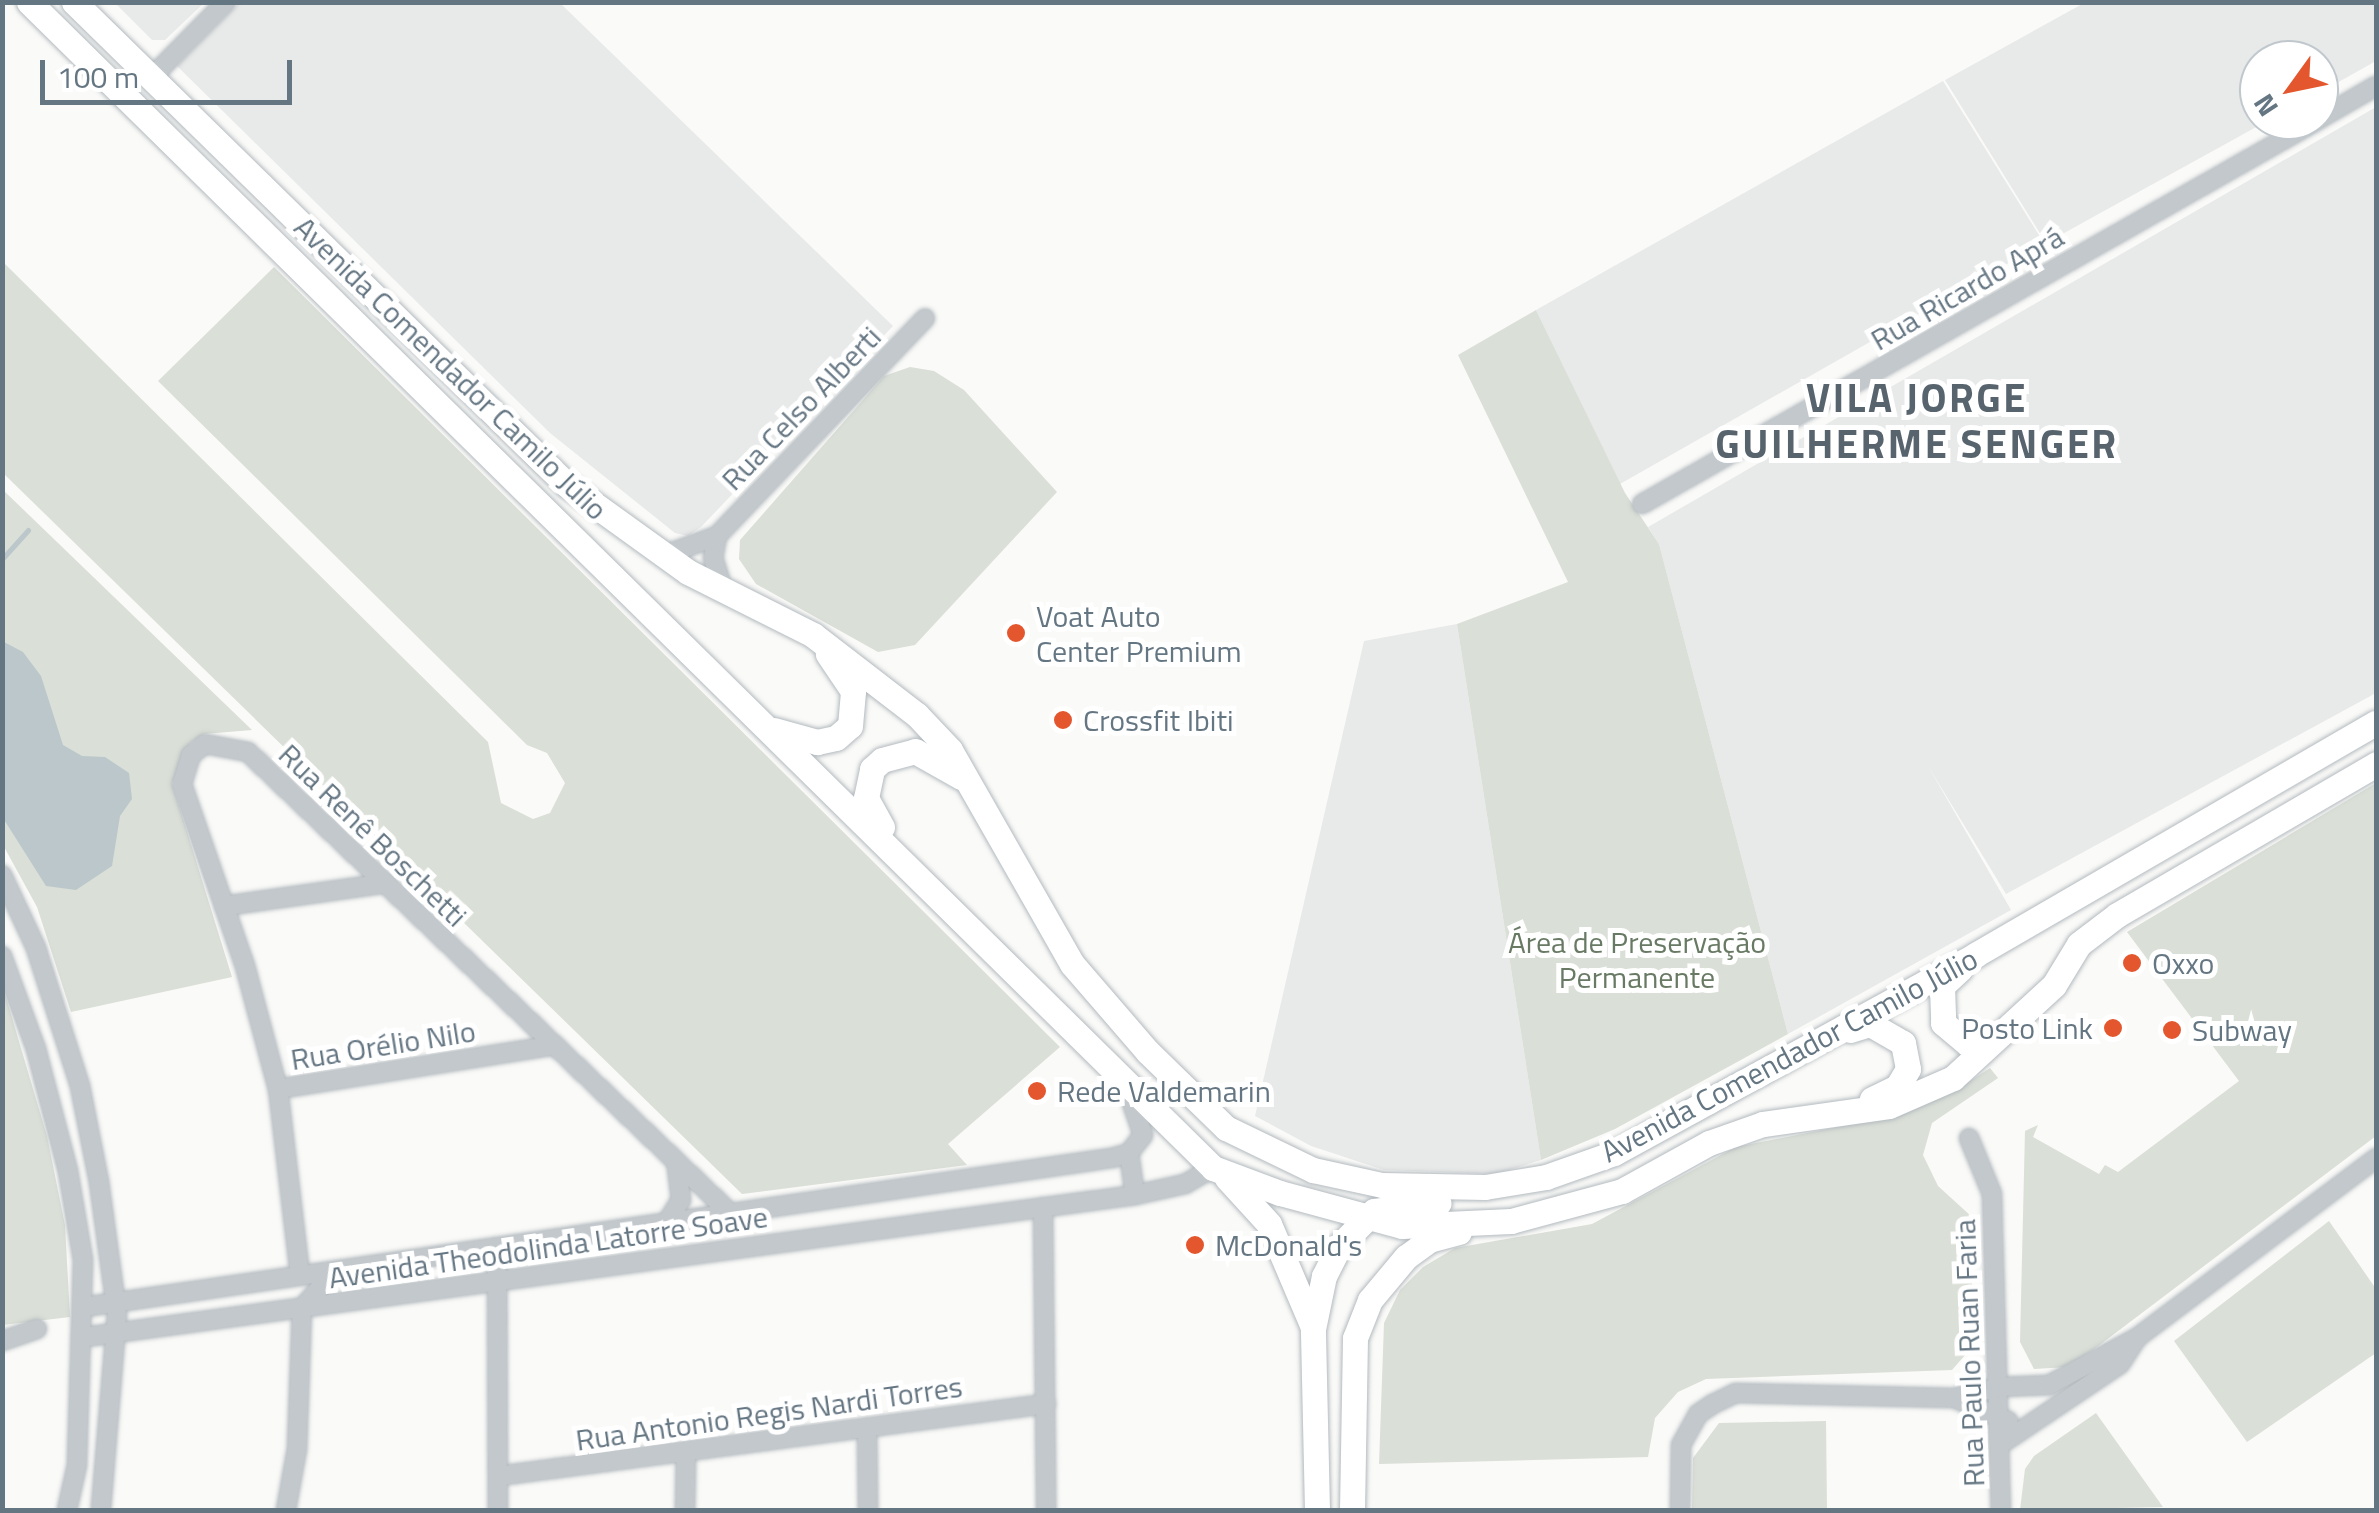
<!DOCTYPE html>
<html>
<head>
<meta charset="utf-8">
<style>
  body { margin:0 }
  #map { position:relative; width:2379px; height:1513px; overflow:hidden; background:#fafaf8; font-family:"Titillium Web",sans-serif }
  div>[style] { position:absolute }
  .built>* { inset:0; background:#e8e9e9 }
  .green>* { inset:0; background:#dadfd7 }
  .water>* { inset:0; background:#bbc7cb }
  .stream>* { height:5px; margin:-2.5px; padding:0 2.5px; transform-origin:2.5px; border-radius:2.5px; background:#bbc7cb }
  .roads { filter:drop-shadow(0 0 2px #b3babf) drop-shadow(0 0 2px #b3babf) }
  .street>* { height:18px; margin:-9px; padding:0 9px; transform-origin:9px; border-radius:9px; background:#c3c8cc }
  .secondary>* { height:25px; margin:-12.5px; padding:0 12.5px; transform-origin:12.5px; border-radius:12.5px; background:#fff }
  .dots>* { width:28px; height:28px; translate:-50% -50%; box-sizing:border-box; border:5px solid #fff; border-radius:50% }
  span { translate:-50% -50%; white-space:nowrap; text-align:center; line-height:1.15; -webkit-text-stroke:10px #fff; paint-order:stroke }
  .street-label { font-size:30px; color:#657683 }
  .poi-label { font-size:30px; color:#657683 }
  .left { translate:0 -50%; text-align:left }
  .right { translate:-100% -50%; text-align:right }
  .park-label { font-size:30px; color:#687a64 }
  .district-label { font-size:40px; color:#57646e; font-weight:700; letter-spacing:2.5px }
  .frame { position:absolute; inset:0; border:5px solid #657683; pointer-events:none }
  .north { position:absolute; left:2239px; top:40px; width:100px; height:100px; box-sizing:border-box; background:#fff; border:2px solid #c1c8cd; border-radius:50%; rotate:237deg; font-size:28px; font-weight:700; line-height:40px; text-align:center; color:#657683 }
  .north::after { content:''; display:block; margin:auto; width:35px; height:45px; background:#e4572e; clip-path:polygon(50% 0,100% 100%,50% 72%,0 100%) }
  .scale { position:absolute; left:40px; top:60px; width:252px; height:45px; box-sizing:border-box; border:5px solid #657683; border-top:0; padding-left:12px; font-size:30px; line-height:35px; white-space:nowrap; color:#657683; -webkit-text-stroke:8px #fff; paint-order:stroke }
</style>
</head>
<body>
<div id="map">
  <div class="built">
    <i style="clip-path:polygon(240px 2px,560px 3px,893px 326px,701px 527px,688px 536px,675px 533px,550px 433px,177px 66px)"></i>
    <i style="clip-path:polygon(115px 3px,204px 3px,165px 40px,152px 40px)"></i>
    <i style="clip-path:polygon(2084px 3px,2376px 3px,2376px 61px,2319px 93px,2319px 60px,2259px 60px,2259px 120px,2269px 120px,2046px 243px,1945px 80px)"></i>
    <i style="clip-path:polygon(1943px 81px,2044px 243px,1620px 484px,1536px 310px)"></i>
    <i style="clip-path:polygon(2376px 107px,2376px 693px,2006px 894px,1928px 766px,2011px 910px,1788px 1034px,1659px 544px,1648px 527px)"></i>
    <i style="clip-path:polygon(1457px 624px,1541px 1160px,1496px 1174px,1384px 1170px,1311px 1146px,1255px 1116px,1364px 641px)"></i>
  </div>
  <div class="green">
    <i style="clip-path:polygon(3px 262px,488px 742px,501px 803px,533px 819px,550px 813px,565px 783px,547px 753px,527px 745px,158px 381px,274px 267px,1060px 1047px,948px 1144px,967px 1165px,742px 1194px,3px 473px)"></i>
    <i style="clip-path:polygon(1536px 310px,1625px 493px,1659px 544px,1788px 1034px,1615px 1129px,1541px 1160px,1457px 624px,1568px 582px,1458px 355px)"></i>
    <i style="clip-path:polygon(910px 367px,934px 371px,964px 390px,1057px 492px,915px 645px,878px 652px,756px 584px,739px 559px,740px 540px,884px 376px)"></i>
    <i style="clip-path:polygon(2px 489px,252px 730px,204px 734px,190px 743px,172px 783px,232px 977px,71px 1012px,37px 907px,3px 845px)"></i>
    <i style="clip-path:polygon(2376px 783px,2376px 1136px,2093px 1350px,2068px 1367px,2034px 1369px,2020px 1342px,2025px 1131px,2038px 1125px,2033px 1137px,2099px 1174px,2105px 1165px,2118px 1172px,2239px 1081px,2127px 932px)"></i>
    <i style="clip-path:polygon(2px 984px,47px 1136px,65px 1225px,70px 1317px,3px 1325px)"></i>
    <i style="clip-path:polygon(1990px 1068px,1998px 1078px,1932px 1123px,1923px 1155px,1938px 1186px,1972px 1217px,1972px 1347px,1952px 1370px,1706px 1379px,1678px 1392px,1655px 1418px,1648px 1457px,1379px 1464px,1384px 1323px,1400px 1290px,1423px 1267px,1455px 1248px,1592px 1224px,1736px 1147px,1868px 1121px,1958px 1089px)"></i>
    <i style="clip-path:polygon(2329px 1221px,2376px 1289px,2376px 1353px,2247px 1442px,2174px 1341px)"></i>
    <i style="clip-path:polygon(2096px 1413px,2163px 1507px,2020px 1510px,2025px 1469px,2034px 1456px)"></i>
    <i style="clip-path:polygon(1826px 1421px,1827px 1510px,1692px 1510px,1693px 1458px,1719px 1423px)"></i>
  </div>
  <div class="water">
    <i style="clip-path:polygon(2px 641px,23px 652px,41px 676px,63px 745px,82px 756px,105px 757px,129px 773px,132px 799px,120px 816px,112px 866px,76px 890px,46px 886px,3px 818px)"></i>
  </div>
  <div class="stream">
    <i style="left:2px;top:559px;width:39px;rotate:-48deg"></i>
  </div>
  <div class="roads">
    <div class="street">
      <i style="left:151px;top:78px;width:107px;rotate:-45.4deg"></i>
      <i style="left:2319px;top:119px;width:66px;rotate:-30.1deg"></i>
      <i style="left:1642px;top:504px;width:777px;rotate:-29.6deg"></i>
      <i style="left:717px;top:536px;width:22px;rotate:100deg"></i>
      <i style="left:713px;top:558px;width:35px;rotate:72deg"></i>
      <i style="left:662px;top:556px;width:59px;rotate:-20deg"></i>
      <i style="left:717px;top:536px;width:301px;rotate:-46.3deg"></i>
      <i style="left:2px;top:875px;width:81px;rotate:65deg"></i>
      <i style="left:36px;top:948px;width:145px;rotate:72.3deg"></i>
      <i style="left:80px;top:1086px;width:98px;rotate:78.8deg"></i>
      <i style="left:99px;top:1182px;width:133px;rotate:82.2deg"></i>
      <i style="left:117px;top:1314px;width:197px;rotate:94.7deg"></i>
      <i style="left:224px;top:906px;width:165px;rotate:-8deg"></i>
      <i style="left:2px;top:956px;width:99px;rotate:69.9deg"></i>
      <i style="left:36px;top:1049px;width:126px;rotate:75.3deg"></i>
      <i style="left:68px;top:1171px;width:90px;rotate:80.4deg"></i>
      <i style="left:83px;top:1260px;width:205px;rotate:91.7deg"></i>
      <i style="left:77px;top:1465px;width:46px;rotate:102.5deg"></i>
      <i style="left:278px;top:1089px;width:275px;rotate:-9deg"></i>
      <i style="left:1969px;top:1138px;width:61px;rotate:67.7deg"></i>
      <i style="left:1992px;top:1194px;width:316px;rotate:88.4deg"></i>
      <i style="left:1129px;top:1153px;width:42px;rotate:81.9deg"></i>
      <i style="left:1043px;top:1207px;width:303px;rotate:89.4deg"></i>
      <i style="left:667px;top:1222px;width:26px;rotate:-58deg"></i>
      <i style="left:681px;top:1200px;width:35px;rotate:-97deg"></i>
      <i style="left:497px;top:1247px;width:263px;rotate:89.8deg"></i>
      <i style="left:300px;top:1275px;width:187px;rotate:-96.7deg"></i>
      <i style="left:278px;top:1089px;width:127px;rotate:-105deg"></i>
      <i style="left:245px;top:966px;width:193px;rotate:-109.1deg"></i>
      <i style="left:182px;top:784px;width:30px;rotate:-73deg"></i>
      <i style="left:191px;top:755px;width:18px;rotate:-38deg"></i>
      <i style="left:205px;top:744px;width:44px;rotate:10.5deg"></i>
      <i style="left:248px;top:752px;width:667px;rotate:43.72deg"></i>
      <i style="left:84px;top:1307px;width:1039px;rotate:-8.25deg"></i>
      <i style="left:1112px;top:1158px;width:18px;rotate:-16deg"></i>
      <i style="left:1129px;top:1153px;width:23px;rotate:-52deg"></i>
      <i style="left:1143px;top:1135px;width:39px;rotate:-109deg"></i>
      <i style="left:85px;top:1337px;width:1060px;rotate:-7.7deg"></i>
      <i style="left:1135px;top:1195px;width:51px;rotate:-12.4deg"></i>
      <i style="left:1185px;top:1184px;width:32px;rotate:-30deg"></i>
      <i style="left:2px;top:1341px;width:37px;rotate:-19deg"></i>
      <i style="left:1954px;top:1398px;width:59px;rotate:23.1deg"></i>
      <i style="left:867px;top:1428px;width:82px;rotate:89.3deg"></i>
      <i style="left:2001px;top:1444px;width:143px;rotate:-33.9deg"></i>
      <i style="left:2120px;top:1364px;width:31px;rotate:-57deg"></i>
      <i style="left:498px;top:1476px;width:553px;rotate:-7.49deg"></i>
      <i style="left:286px;top:1510px;width:62px;rotate:-79.8deg"></i>
      <i style="left:297px;top:1449px;width:141px;rotate:-88deg"></i>
      <i style="left:302px;top:1308px;width:50px;rotate:-48.3deg"></i>
      <i style="left:685px;top:1510px;width:58px;rotate:-89deg"></i>
      <i style="left:1680px;top:1510px;width:65px;rotate:-89.1deg"></i>
      <i style="left:1681px;top:1445px;width:35px;rotate:-61deg"></i>
      <i style="left:1698px;top:1414px;width:18px;rotate:-34deg"></i>
      <i style="left:1713px;top:1404px;width:25px;rotate:-26deg"></i>
      <i style="left:1736px;top:1393px;width:218px;rotate:1.3deg"></i>
      <i style="left:1954px;top:1398px;width:47px;rotate:-13.4deg"></i>
      <i style="left:2000px;top:1387px;width:49px;rotate:-2.3deg"></i>
      <i style="left:2049px;top:1385px;width:101px;rotate:-28.3deg"></i>
      <i style="left:2138px;top:1337px;width:298px;rotate:-36.9deg"></i>
    </div>
    <div class="secondary">
      <i style="left:29px;top:2px;width:1662px;rotate:44.56deg"></i>
      <i style="left:1213px;top:1168px;width:72px;rotate:20.5deg"></i>
      <i style="left:1280px;top:1193px;width:126px;rotate:15.1deg"></i>
      <i style="left:1402px;top:1226px;width:109px;rotate:-2.6deg"></i>
      <i style="left:1511px;top:1221px;width:115px;rotate:-15.1deg"></i>
      <i style="left:1622px;top:1191px;width:99px;rotate:-28.9deg"></i>
      <i style="left:1709px;top:1143px;width:57px;rotate:-19.4deg"></i>
      <i style="left:1763px;top:1124px;width:127px;rotate:-8.1deg"></i>
      <i style="left:1889px;top:1106px;width:70px;rotate:-23.6deg"></i>
      <i style="left:1953px;top:1078px;width:137px;rotate:-42.6deg"></i>
      <i style="left:2054px;top:985px;width:48px;rotate:-58.6deg"></i>
      <i style="left:2079px;top:944px;width:48px;rotate:-37.3deg"></i>
      <i style="left:2117px;top:915px;width:300px;rotate:-30.2deg"></i>
      <i style="left:74px;top:2px;width:689px;rotate:44.41deg"></i>
      <i style="left:566px;top:484px;width:150px;rotate:35.8deg"></i>
      <i style="left:688px;top:572px;width:140px;rotate:26.7deg"></i>
      <i style="left:813px;top:635px;width:131px;rotate:37.6deg"></i>
      <i style="left:917px;top:715px;width:48px;rotate:46.7deg"></i>
      <i style="left:950px;top:750px;width:246px;rotate:60.3deg"></i>
      <i style="left:1072px;top:964px;width:116px;rotate:49.2deg"></i>
      <i style="left:1148px;top:1052px;width:109px;rotate:44.3deg"></i>
      <i style="left:1226px;top:1128px;width:97px;rotate:25.8deg"></i>
      <i style="left:1313px;top:1170px;width:71px;rotate:12.3deg"></i>
      <i style="left:1382px;top:1185px;width:103px;rotate:1.1deg"></i>
      <i style="left:1485px;top:1187px;width:62px;rotate:-9.3deg"></i>
      <i style="left:1546px;top:1177px;width:72px;rotate:-19.4deg"></i>
      <i style="left:1614px;top:1153px;width:412px;rotate:-28.7deg"></i>
      <i style="left:1975px;top:955px;width:463px;rotate:-30.1deg"></i>
      <i style="left:774px;top:730px;width:45px;rotate:15.6deg"></i>
      <i style="left:817px;top:742px;width:19px;rotate:-12deg"></i>
      <i style="left:836px;top:738px;width:18px;rotate:-41deg"></i>
      <i style="left:850px;top:726px;width:35px;rotate:-85deg"></i>
      <i style="left:853px;top:691px;width:45px;rotate:-124deg"></i>
      <i style="left:882px;top:827px;width:33px;rotate:-119deg"></i>
      <i style="left:866px;top:798px;width:30px;rotate:-78deg"></i>
      <i style="left:872px;top:769px;width:13px;rotate:-42deg"></i>
      <i style="left:882px;top:760px;width:34px;rotate:-15deg"></i>
      <i style="left:915px;top:751px;width:53px;rotate:29.5deg"></i>
      <i style="left:1960px;top:969px;width:25px;rotate:137deg"></i>
      <i style="left:1942px;top:986px;width:37px;rotate:88deg"></i>
      <i style="left:1943px;top:1023px;width:33px;rotate:40deg"></i>
      <i style="left:1968px;top:1044px;width:27px;rotate:-13deg"></i>
      <i style="left:1850px;top:1030px;width:21px;rotate:-17deg"></i>
      <i style="left:1870px;top:1024px;width:38px;rotate:30deg"></i>
      <i style="left:1903px;top:1043px;width:26px;rotate:79deg"></i>
      <i style="left:1908px;top:1069px;width:21px;rotate:121deg"></i>
      <i style="left:1897px;top:1087px;width:28px;rotate:154deg"></i>
      <i style="left:1227px;top:1178px;width:62px;rotate:47.6deg"></i>
      <i style="left:1269px;top:1224px;width:112px;rotate:66.9deg"></i>
      <i style="left:1317px;top:1510px;width:181px;rotate:-91.3deg"></i>
      <i style="left:1313px;top:1329px;width:54px;rotate:-78.3deg"></i>
      <i style="left:1324px;top:1276px;width:34px;rotate:-63deg"></i>
      <i style="left:1339px;top:1246px;width:49px;rotate:-45deg"></i>
      <i style="left:1374px;top:1211px;width:65px;rotate:-7deg"></i>
      <i style="left:1352px;top:1510px;width:172px;rotate:-89deg"></i>
      <i style="left:1355px;top:1338px;width:41px;rotate:-68.5deg"></i>
      <i style="left:1370px;top:1300px;width:56px;rotate:-50.1deg"></i>
      <i style="left:1406px;top:1257px;width:29px;rotate:-36deg"></i>
      <i style="left:1429px;top:1240px;width:31px;rotate:-15deg"></i>
    </div>
  </div>
  <div class="dots">
    <i style="left:1016px;top:633px;background:#e4572e"></i>
    <i style="left:1063px;top:720px;background:#e4572e"></i>
    <i style="left:2132px;top:963px;background:#e4572e"></i>
    <i style="left:2113px;top:1028px;background:#e4572e"></i>
    <i style="left:2172px;top:1030px;background:#e4572e"></i>
    <i style="left:1037px;top:1091px;background:#e4572e"></i>
    <i style="left:1195px;top:1245px;background:#e4572e"></i>
  </div>
  <div class="street-label">
    <span style="left:1967px;top:288px;rotate:-30deg">Rua Ricardo Aprá</span>
    <span style="left:451px;top:368px;rotate:44deg">Avenida Comendador Camilo Júlio</span>
    <span style="left:801px;top:408px;rotate:-46deg">Rua Celso Alberti</span>
    <span style="left:373px;top:835px;rotate:44deg">Rua Renê Boschetti</span>
    <span style="left:383px;top:1045px;rotate:-9deg">Rua Orélio Nilo</span>
    <span style="left:1789px;top:1055px;rotate:-28deg">Avenida Comendador Camilo Júlio</span>
    <span style="left:548px;top:1247px;rotate:-8deg">Avenida Theodolinda Latorre Soave</span>
    <span style="left:1969px;top:1353px;rotate:-92deg">Rua Paulo Ruan Faria</span>
    <span style="left:769px;top:1413px;rotate:-8deg">Rua Antonio Regis Nardi Torres</span>
  </div>
  <div class="poi-label">
    <span class="left" style="left:1036px;top:633px">Voat Auto<br>Center Premium</span>
    <span class="left" style="left:1083px;top:720px">Crossfit Ibiti</span>
    <span class="left" style="left:2152px;top:963px">Oxxo</span>
    <span class="right" style="left:2093px;top:1028px">Posto Link</span>
    <span class="left" style="left:2192px;top:1030px">Subway</span>
    <span class="left" style="left:1057px;top:1091px">Rede Valdemarin</span>
    <span class="left" style="left:1215px;top:1245px">McDonald's</span>
  </div>
  <div class="park-label">
    <span style="left:1637px;top:959px">Área de Preservação<br>Permanente</span>
  </div>
  <div class="district-label">
    <span style="left:1917px;top:421px">VILA JORGE<br>GUILHERME SENGER</span>
  </div>
  <div class="frame"></div>
  <div class="north">N</div>
  <div class="scale">100 m</div>
</div>
</body>
</html>
